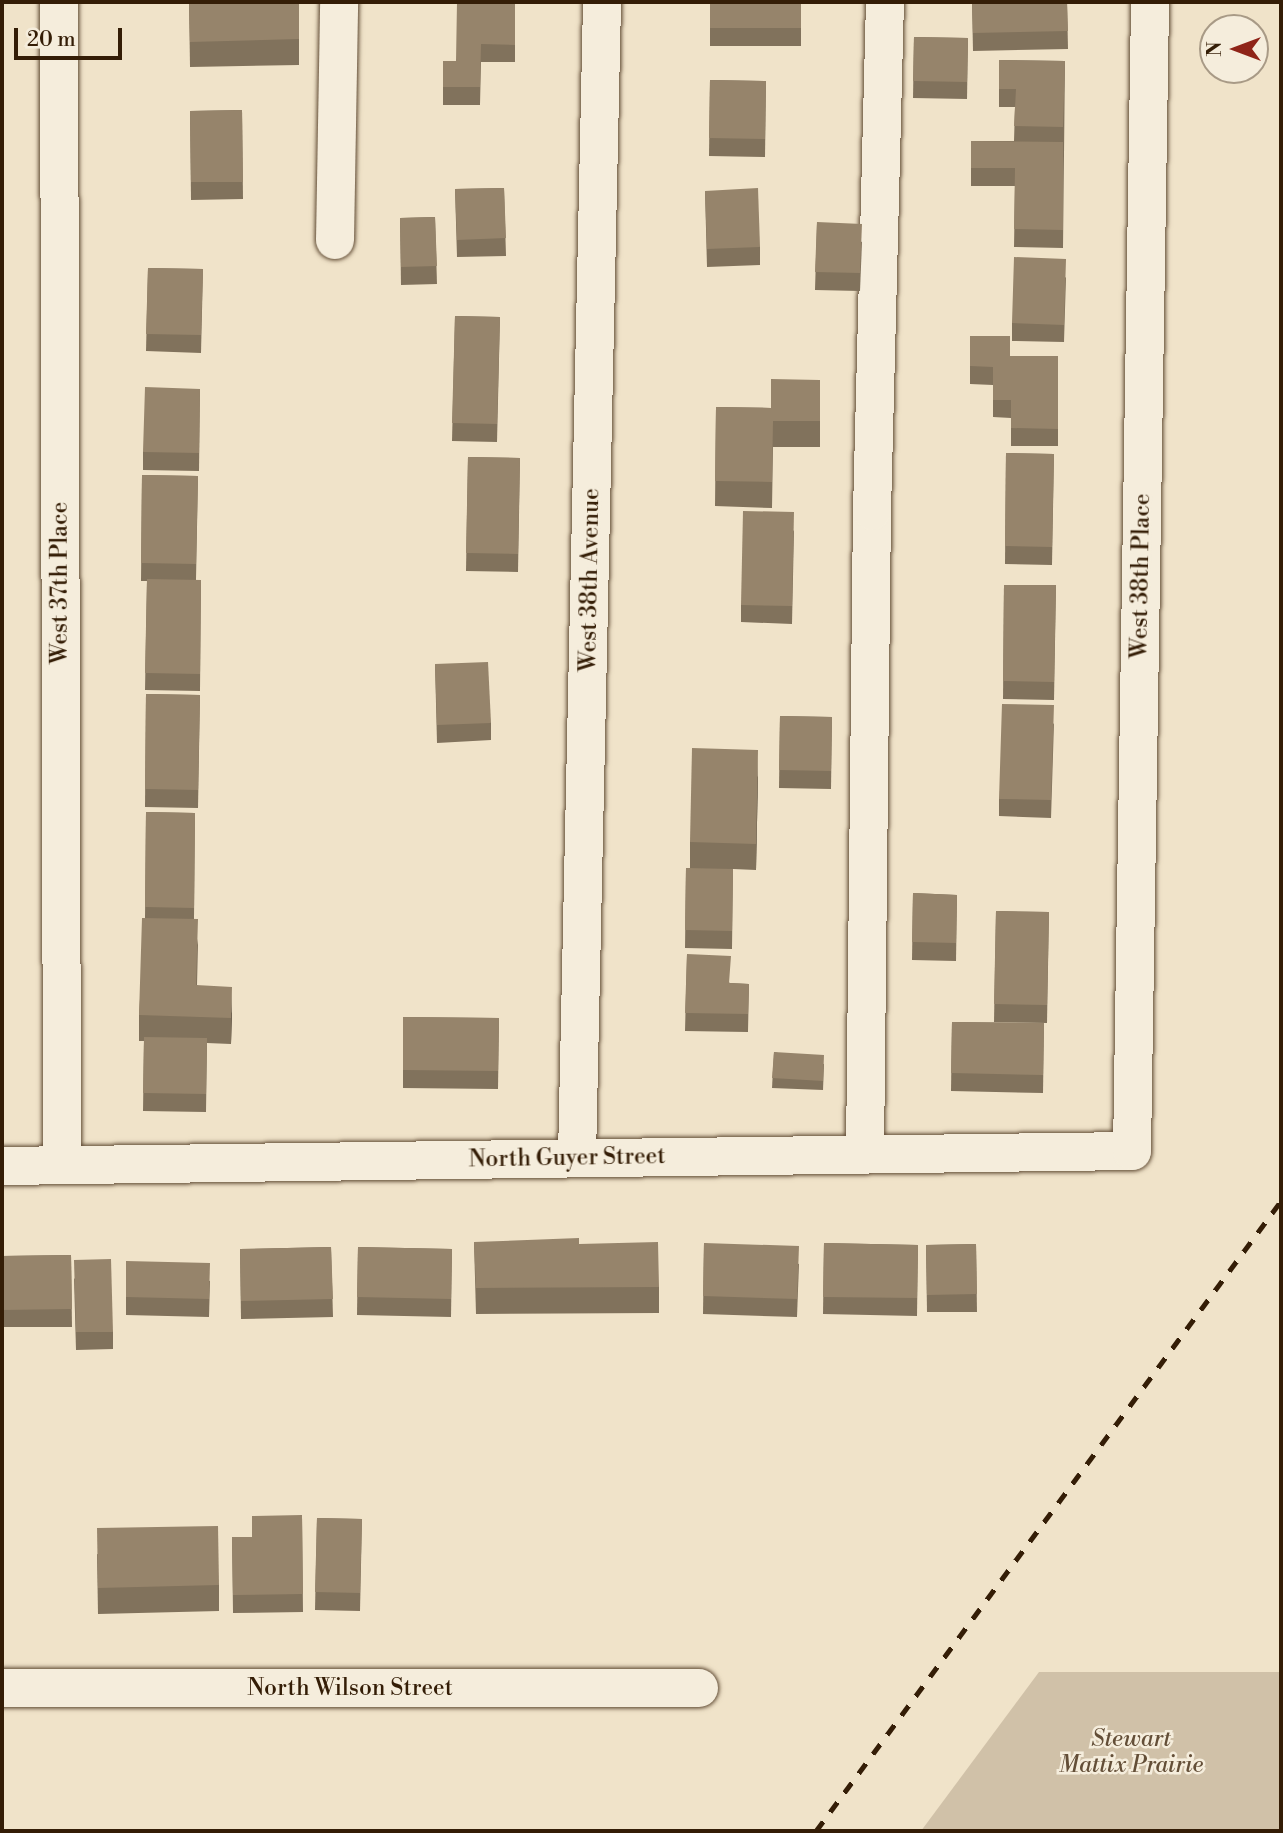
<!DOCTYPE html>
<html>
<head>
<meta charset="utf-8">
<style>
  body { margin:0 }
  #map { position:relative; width:1283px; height:1833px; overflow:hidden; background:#f0e3c9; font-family:"Libre Bodoni",serif }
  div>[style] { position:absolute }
  .green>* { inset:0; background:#d0c1a8 }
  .roads { filter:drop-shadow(0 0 2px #634e37) drop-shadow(0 0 2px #634e37) }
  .minor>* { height:38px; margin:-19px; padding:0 19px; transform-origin:19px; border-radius:19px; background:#f5eddc }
  .rail>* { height:5px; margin-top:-2.5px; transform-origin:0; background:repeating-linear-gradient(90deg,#341d06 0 12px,transparent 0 24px) }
  .wall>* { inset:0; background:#81725c }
  .shaded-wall>* { inset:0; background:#695c4b }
  .building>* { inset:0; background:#96846b }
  span { translate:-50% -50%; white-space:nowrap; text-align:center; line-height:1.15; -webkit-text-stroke:5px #f5eddc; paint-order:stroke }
  .street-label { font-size:23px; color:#341d06 }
  .park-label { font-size:23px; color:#634e37; font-style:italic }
  .frame { position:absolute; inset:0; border:4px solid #341d06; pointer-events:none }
  .north { position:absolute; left:1199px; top:14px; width:70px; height:70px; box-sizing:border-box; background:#f5eddc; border:2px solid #a89a86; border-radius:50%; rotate:270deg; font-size:19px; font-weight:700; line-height:28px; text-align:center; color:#341d06 }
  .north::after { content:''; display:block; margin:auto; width:24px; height:32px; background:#8f2418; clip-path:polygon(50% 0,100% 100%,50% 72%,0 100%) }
  .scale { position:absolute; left:14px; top:28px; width:108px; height:32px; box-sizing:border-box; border:4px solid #341d06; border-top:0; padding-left:9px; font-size:21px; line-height:24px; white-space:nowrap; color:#341d06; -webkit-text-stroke:5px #f5eddc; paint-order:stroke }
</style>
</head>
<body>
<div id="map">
  <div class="green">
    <i style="clip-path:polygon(1039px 1672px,1281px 1672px,1281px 1831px,921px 1831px)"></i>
  </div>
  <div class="roads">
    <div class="minor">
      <i style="left:59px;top:2px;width:1162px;rotate:89.85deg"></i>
      <i style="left:335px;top:240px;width:238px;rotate:-89deg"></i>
      <i style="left:865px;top:1154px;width:643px;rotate:-89.38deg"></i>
      <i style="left:872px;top:511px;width:509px;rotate:-88.54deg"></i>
      <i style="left:577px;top:1158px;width:1156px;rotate:-88.76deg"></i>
      <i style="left:2px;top:1166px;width:1130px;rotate:-0.76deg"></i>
      <i style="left:1132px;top:1151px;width:1149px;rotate:-89.1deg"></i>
      <i style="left:2px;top:1688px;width:697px"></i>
    </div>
  </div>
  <div class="rail">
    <i style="left:816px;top:1831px;width:783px;rotate:-53.57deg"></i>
  </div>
  <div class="wall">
    <i style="clip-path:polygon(189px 2px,299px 2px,299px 65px,190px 67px)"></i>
    <i style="clip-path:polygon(515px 2px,515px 62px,481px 62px,480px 105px,443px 105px,443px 61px,456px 61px)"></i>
    <i style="clip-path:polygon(710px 2px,801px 2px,801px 46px,710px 46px)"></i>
    <i style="clip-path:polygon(972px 2px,1067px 2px,1068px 49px,973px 51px)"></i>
    <i style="clip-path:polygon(914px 37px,968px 38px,967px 99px,913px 98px)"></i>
    <i style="clip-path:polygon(999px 60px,1065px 61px,1063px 248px,1014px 247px,1015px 186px,971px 186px,971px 141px,1014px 141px,1015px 107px,999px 107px)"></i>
    <i style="clip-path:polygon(710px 80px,766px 81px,765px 157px,709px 156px)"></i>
    <i style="clip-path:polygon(242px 110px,243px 199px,191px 200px,190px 111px)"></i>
    <i style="clip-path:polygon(504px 188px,506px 256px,457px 257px,455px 189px)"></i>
    <i style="clip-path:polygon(705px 191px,760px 247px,760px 265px,707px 267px)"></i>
    <i style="clip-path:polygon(435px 217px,437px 284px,401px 285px,400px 218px)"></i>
    <i style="clip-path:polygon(817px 222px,862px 242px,860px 291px,815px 290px)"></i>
    <i style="clip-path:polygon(148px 268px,203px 269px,201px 353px,146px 351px)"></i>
    <i style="clip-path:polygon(1066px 277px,1064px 342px,1012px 341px,1012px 323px)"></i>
    <i style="clip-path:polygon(455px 316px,500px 317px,497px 442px,452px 441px)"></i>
    <i style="clip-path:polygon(970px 336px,1010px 356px,1058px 356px,1058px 446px,1011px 446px,1011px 418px,993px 417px,993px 385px,970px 384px)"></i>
    <i style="clip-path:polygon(820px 380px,820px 447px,773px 447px,772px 508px,715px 506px,716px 407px,771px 408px)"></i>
    <i style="clip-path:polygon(200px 389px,199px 471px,143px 470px,143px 452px)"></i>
    <i style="clip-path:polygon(1006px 453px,1054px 454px,1052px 565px,1005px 564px)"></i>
    <i style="clip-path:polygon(468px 457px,520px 458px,518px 572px,466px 571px)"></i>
    <i style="clip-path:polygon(142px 475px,198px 476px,196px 580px,201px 580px,200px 691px,145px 690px,147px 581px,141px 581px)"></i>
    <i style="clip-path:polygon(794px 530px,792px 624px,741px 622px,741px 605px)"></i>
    <i style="clip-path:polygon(1004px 585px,1056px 585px,1054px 700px,1003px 699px)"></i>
    <i style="clip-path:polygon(435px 664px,491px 723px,491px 740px,437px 743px)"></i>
    <i style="clip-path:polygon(146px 694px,200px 695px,198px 808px,145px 807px)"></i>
    <i style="clip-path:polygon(780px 716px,832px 717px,831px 789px,779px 788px)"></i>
    <i style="clip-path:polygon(1054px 723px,1051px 818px,999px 816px,999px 799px)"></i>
    <i style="clip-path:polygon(758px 776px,756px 870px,733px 869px,732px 949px,685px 948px,686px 868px,690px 868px,690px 842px)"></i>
    <i style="clip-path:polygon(146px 812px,195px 813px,194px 919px,198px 945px,197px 985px,232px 1013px,231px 1044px,207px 1043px,206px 1112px,143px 1111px,144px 1041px,139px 1041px,139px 1015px,145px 918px)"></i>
    <i style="clip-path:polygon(913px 893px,957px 895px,956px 961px,912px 960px)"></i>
    <i style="clip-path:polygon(996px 911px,1049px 912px,1047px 1023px,994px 1022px)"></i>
    <i style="clip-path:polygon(687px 954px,730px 983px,749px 984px,748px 1032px,685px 1031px)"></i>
    <i style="clip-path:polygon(403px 1017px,499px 1018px,498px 1089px,403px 1088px)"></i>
    <i style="clip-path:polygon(952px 1022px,1044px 1023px,1043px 1093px,951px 1091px)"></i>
    <i style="clip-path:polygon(774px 1052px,824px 1064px,823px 1090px,772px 1088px)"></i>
    <i style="clip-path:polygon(474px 1242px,579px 1244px,659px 1287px,659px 1313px,476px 1314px)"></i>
    <i style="clip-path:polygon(704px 1243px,799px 1264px,797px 1317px,703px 1314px)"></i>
    <i style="clip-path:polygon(824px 1243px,918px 1245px,917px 1316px,823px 1314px)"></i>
    <i style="clip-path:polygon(976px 1244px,977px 1312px,927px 1312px,926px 1245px)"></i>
    <i style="clip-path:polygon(331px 1247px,333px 1317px,241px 1319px,240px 1249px)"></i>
    <i style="clip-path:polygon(358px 1247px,452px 1249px,451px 1317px,357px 1315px)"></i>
    <i style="clip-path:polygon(71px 1255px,72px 1327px,2px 1327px,2px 1256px)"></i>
    <i style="clip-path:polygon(126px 1261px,210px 1281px,209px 1317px,126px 1315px)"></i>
    <i style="clip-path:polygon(74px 1278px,113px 1332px,113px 1349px,76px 1350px)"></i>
    <i style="clip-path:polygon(302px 1515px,303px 1612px,233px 1613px,232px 1537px,252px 1537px)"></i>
    <i style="clip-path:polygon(317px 1518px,362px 1519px,360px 1611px,315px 1610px)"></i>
    <i style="clip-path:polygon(97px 1554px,219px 1585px,219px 1611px,98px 1614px)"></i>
  </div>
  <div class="shaded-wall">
    <i style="clip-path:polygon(758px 750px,758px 776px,756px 870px,756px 844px)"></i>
    <i style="clip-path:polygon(232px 987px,232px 1013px,231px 1044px,231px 1018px)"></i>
  </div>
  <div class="building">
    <i style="clip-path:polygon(189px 2px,299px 2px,299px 39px,190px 42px)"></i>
    <i style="clip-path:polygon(457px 2px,515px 2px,515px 45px,481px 44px,480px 87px,443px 87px,443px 61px,456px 61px)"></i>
    <i style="clip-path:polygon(710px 2px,801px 2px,801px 28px,710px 28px)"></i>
    <i style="clip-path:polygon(972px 2px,1067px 2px,1068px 31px,973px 33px)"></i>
    <i style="clip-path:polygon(914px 37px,968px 38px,967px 82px,913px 81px)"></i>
    <i style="clip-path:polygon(999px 60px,1065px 61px,1063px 127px,1014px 126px,1016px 89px,999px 89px)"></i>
    <i style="clip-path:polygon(710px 80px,766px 81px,765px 139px,709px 138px)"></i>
    <i style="clip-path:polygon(242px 110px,243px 182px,191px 182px,190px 111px)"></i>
    <i style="clip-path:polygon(971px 141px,1063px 142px,1063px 230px,1014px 229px,1015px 168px,971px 168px)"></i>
    <i style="clip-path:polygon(504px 188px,506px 238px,457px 240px,455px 189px)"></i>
    <i style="clip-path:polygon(758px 188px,760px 247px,707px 249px,705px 191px)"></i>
    <i style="clip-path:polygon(435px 217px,437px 266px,401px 267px,400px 218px)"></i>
    <i style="clip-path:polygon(817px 222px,862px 224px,860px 273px,815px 272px)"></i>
    <i style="clip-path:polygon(1014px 257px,1066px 259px,1064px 325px,1012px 323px)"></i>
    <i style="clip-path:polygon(148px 268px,203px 269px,201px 335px,146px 334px)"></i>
    <i style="clip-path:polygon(455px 316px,500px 317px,497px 424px,452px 423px)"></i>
    <i style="clip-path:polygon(970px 336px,1010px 336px,1010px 356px,1058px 356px,1058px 429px,1011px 428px,1011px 400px,993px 400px,993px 367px,970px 366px)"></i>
    <i style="clip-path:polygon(771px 379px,820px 380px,820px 421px,773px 421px,772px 482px,715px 481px,716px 407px,771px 408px)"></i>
    <i style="clip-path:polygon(145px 387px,200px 389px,199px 453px,143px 452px)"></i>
    <i style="clip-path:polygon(1006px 453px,1054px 454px,1052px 547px,1005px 546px)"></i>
    <i style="clip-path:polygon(468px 457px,520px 458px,518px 554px,466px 553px)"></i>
    <i style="clip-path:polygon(142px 475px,198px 476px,196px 564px,141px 563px)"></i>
    <i style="clip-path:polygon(743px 511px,794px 512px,792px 606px,741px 605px)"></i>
    <i style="clip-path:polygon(147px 579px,201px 580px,200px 674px,145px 673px)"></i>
    <i style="clip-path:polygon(1004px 585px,1056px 585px,1054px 682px,1003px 681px)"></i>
    <i style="clip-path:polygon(488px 662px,491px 723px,437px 725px,435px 664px)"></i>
    <i style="clip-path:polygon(146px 694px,200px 695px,198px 790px,145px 789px)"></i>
    <i style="clip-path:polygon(1002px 704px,1054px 705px,1051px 800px,999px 799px)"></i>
    <i style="clip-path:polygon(780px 716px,832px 717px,831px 771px,779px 770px)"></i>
    <i style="clip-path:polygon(692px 748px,758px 750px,756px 844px,690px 842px)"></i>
    <i style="clip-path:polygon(146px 812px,195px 813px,194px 908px,145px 907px)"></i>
    <i style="clip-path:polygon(686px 868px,733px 869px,732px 931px,685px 930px)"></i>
    <i style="clip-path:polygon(913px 893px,957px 895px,956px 943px,912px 942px)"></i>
    <i style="clip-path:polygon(996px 911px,1049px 912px,1047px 1005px,994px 1004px)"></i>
    <i style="clip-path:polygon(142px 918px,198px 919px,196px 985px,232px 987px,231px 1018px,139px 1015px)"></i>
    <i style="clip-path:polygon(687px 954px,731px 956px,729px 983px,749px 984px,748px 1014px,685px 1013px)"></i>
    <i style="clip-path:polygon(403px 1017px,499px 1018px,498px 1071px,403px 1070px)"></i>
    <i style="clip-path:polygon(952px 1022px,1044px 1023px,1043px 1075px,951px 1073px)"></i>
    <i style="clip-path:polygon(144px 1037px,207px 1038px,206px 1094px,143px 1093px)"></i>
    <i style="clip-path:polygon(774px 1052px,824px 1055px,823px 1081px,772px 1078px)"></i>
    <i style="clip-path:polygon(579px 1238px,579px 1244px,658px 1242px,659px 1287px,476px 1288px,474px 1242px)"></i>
    <i style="clip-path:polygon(704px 1243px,799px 1246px,797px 1299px,703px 1296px)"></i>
    <i style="clip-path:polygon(824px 1243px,918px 1245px,917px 1298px,823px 1297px)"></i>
    <i style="clip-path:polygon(976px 1244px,977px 1294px,927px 1295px,926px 1245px)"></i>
    <i style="clip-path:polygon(331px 1247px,333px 1299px,241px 1301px,240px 1249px)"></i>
    <i style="clip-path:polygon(358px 1247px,452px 1249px,451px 1299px,357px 1297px)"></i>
    <i style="clip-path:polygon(71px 1255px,72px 1309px,2px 1310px,2px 1256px)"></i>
    <i style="clip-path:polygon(111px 1259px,113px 1332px,76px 1332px,74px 1260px)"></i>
    <i style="clip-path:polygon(126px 1261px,210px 1263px,209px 1299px,126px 1297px)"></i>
    <i style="clip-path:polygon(302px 1515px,303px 1594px,233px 1595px,232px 1537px,252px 1537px,252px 1516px)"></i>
    <i style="clip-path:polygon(317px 1518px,362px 1519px,360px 1593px,315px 1592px)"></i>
    <i style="clip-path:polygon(218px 1526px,219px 1585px,98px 1588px,97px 1528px)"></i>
  </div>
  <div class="street-label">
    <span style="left:1141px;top:576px;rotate:-89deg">West 38th Place</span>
    <span style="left:590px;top:580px;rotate:-89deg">West 38th Avenue</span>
    <span style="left:60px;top:583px;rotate:-90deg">West 37th Place</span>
    <span style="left:567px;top:1158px;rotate:-1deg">North Guyer Street</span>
    <span style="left:350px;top:1688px">North Wilson Street</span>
  </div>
  <div class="park-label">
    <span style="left:1131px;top:1752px">Stewart<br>Mattix Prairie</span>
  </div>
  <div class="frame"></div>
  <div class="north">N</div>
  <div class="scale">20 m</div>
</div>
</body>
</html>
